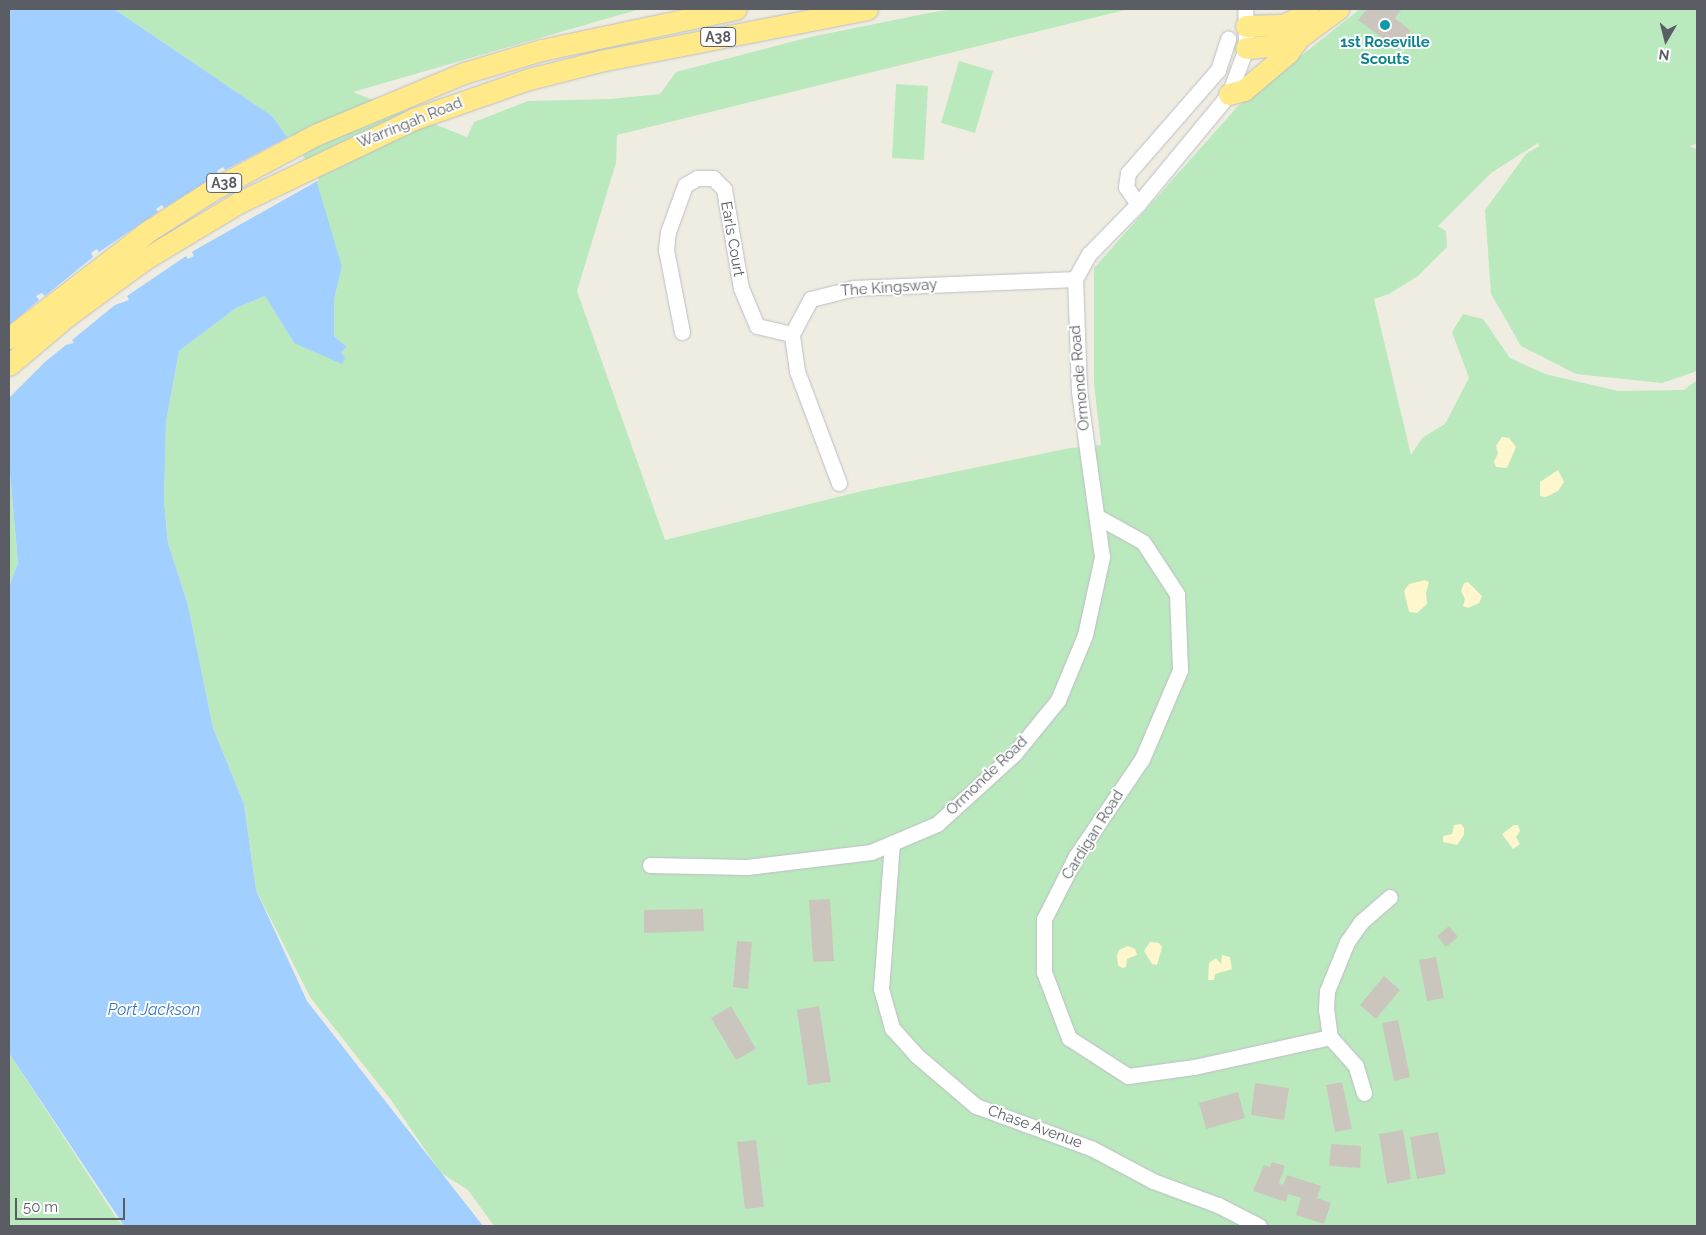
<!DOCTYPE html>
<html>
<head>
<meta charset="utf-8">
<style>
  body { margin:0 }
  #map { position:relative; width:1706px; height:1235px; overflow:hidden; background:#efede1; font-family:Raleway,sans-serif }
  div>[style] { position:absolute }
  .green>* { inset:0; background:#bbe9be }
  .sand>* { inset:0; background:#fef6cd }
  .water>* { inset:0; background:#a1cfff }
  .pier>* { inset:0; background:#efede1 }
  .building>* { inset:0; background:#cac6be }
  .roads { filter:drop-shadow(0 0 1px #bcbec4) drop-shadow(0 0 1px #bcbec4) }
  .minor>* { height:15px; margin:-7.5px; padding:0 7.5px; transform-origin:7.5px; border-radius:7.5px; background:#fff }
  .highway>* { height:21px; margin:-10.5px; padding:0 10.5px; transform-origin:10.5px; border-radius:10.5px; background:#ffe988 }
  .dots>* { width:14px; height:14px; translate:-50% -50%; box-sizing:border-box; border:2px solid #fff; border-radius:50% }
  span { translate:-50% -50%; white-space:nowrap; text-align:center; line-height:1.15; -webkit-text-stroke:4px #fff; paint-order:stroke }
  .shield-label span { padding:1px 4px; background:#fff; border:1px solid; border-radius:4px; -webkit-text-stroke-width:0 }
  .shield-label { font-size:14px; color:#5a5e64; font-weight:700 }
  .culture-label { font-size:15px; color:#0d838f; font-weight:700 }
  .street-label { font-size:15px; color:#5a5e64 }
  .water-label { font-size:16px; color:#3776cf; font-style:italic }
  .frame { position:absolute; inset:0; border:10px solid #5a5e64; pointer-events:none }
  .north { position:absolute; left:1641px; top:15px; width:50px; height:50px; -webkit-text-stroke:4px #fff; paint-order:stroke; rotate:188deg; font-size:14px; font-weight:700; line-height:20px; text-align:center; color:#5a5e64 }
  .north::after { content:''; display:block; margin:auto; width:18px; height:22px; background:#5a5e64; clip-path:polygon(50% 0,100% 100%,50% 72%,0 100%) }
  .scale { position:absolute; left:15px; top:1198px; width:110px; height:22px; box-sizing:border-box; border:2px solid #5a5e64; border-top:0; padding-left:6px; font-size:15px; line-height:18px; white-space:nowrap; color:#5a5e64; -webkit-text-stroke:4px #fff; paint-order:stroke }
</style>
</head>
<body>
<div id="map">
  <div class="green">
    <i style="clip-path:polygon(114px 9px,640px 9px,353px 92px,467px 137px,474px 122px,528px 101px,611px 99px,660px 94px,676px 72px,810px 37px,934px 12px,954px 9px,1129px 9px,617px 135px,616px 163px,577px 291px,665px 540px,862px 491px,1070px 448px,1101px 445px,1094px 384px,1094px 268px,1238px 106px,1360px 9px,1697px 9px,1697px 144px,1689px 146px,1697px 149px,1697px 371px,1662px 383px,1576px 374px,1521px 346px,1491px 294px,1485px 210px,1526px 154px,1539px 146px,1538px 143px,1491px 173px,1438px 226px,1446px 231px,1447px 247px,1418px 276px,1389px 294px,1374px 299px,1411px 455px,1422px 438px,1445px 424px,1469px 378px,1452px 332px,1463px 314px,1483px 319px,1510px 358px,1545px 374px,1618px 391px,1684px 390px,1697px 380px,1697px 1226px,494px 1226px,468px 1190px,441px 1173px,391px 1100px,310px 997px,256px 890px,244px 804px,213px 728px,188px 605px,168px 543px,164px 501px,166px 422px,179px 351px,236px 308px,265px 296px,294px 343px,341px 352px,347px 347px,334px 336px,334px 300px,342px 267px,272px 116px)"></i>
    <i style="clip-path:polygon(959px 61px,993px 71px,975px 133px,941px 123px)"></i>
    <i style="clip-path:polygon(896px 84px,928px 86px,924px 160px,892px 158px)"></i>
    <i style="clip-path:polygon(9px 462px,18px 563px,9px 587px)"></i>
    <i style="clip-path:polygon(9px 1053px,117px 1219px,124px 1226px,9px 1226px)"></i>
  </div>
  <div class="sand">
    <i style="clip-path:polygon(1502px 437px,1509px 438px,1516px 447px,1507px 468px,1496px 467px,1494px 462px,1498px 453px,1496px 446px)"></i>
    <i style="clip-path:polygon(1558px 470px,1564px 482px,1558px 491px,1546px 497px,1540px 496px,1540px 482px)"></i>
    <i style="clip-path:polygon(1425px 580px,1429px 582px,1426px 593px,1427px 604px,1417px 613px,1409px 612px,1404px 591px,1409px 584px)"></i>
    <i style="clip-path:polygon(1468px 582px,1482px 596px,1479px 603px,1468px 608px,1463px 606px,1465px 599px,1461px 591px,1464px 583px)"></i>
    <i style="clip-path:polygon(1461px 824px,1464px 828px,1464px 835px,1457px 845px,1443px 842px,1443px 836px,1452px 834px,1454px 825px)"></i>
    <i style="clip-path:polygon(1518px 825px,1520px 831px,1516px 837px,1520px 844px,1513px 849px,1502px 834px,1514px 825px)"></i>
    <i style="clip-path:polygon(1150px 942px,1159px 943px,1162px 947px,1157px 965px,1152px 964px,1144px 951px)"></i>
    <i style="clip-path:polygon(1128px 946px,1135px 949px,1137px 955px,1127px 959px,1126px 967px,1122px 968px,1118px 965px,1117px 955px,1119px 950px)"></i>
    <i style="clip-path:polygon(1222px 955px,1230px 957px,1232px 969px,1215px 974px,1214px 980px,1208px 980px,1209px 963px,1216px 958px,1221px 964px)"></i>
  </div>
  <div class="water">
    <i style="clip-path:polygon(9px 9px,114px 9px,272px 116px,315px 176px,342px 267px,334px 300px,334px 336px,347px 347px,341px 352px,345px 358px,342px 364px,294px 343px,265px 296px,236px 308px,179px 351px,166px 422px,164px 501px,168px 543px,188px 605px,213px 728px,244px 804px,256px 890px,307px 1001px,483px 1226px,124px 1226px,9px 1053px,9px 587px,18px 563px,9px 462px)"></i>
  </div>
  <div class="pier">
    <i style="clip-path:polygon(290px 136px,319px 180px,195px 250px,192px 252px,194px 256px,188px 259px,186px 256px,127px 296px,129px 300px,115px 305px,72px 340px,74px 343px,66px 345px,46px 361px,10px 397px,9px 325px,39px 300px,36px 296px,42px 293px,45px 296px,93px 257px,91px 253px,97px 249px,99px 252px,158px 212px,156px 209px,162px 205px,164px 208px,219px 174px,217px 171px,223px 167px,225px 170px)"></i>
  </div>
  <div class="building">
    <i style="clip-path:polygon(1367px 9px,1402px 9px,1395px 18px,1411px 31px,1397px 49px,1358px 20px)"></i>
    <i style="clip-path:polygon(830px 899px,834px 961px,813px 962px,809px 900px)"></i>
    <i style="clip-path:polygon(703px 909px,704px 931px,644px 933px,644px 910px)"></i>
    <i style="clip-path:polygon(1449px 926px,1458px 937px,1446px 947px,1437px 936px)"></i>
    <i style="clip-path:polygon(737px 941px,752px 942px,748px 989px,733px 987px)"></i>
    <i style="clip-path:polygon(1436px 957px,1444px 998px,1427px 1001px,1419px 960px)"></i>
    <i style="clip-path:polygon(1384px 976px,1400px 990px,1376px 1019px,1360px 1005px)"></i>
    <i style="clip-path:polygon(731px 1006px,756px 1049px,736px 1060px,711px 1018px)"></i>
    <i style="clip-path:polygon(819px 1006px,831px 1082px,808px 1085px,797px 1010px)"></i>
    <i style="clip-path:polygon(1398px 1020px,1410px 1077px,1394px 1081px,1382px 1023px)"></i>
    <i style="clip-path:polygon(1342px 1082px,1352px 1129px,1335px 1132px,1326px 1085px)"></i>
    <i style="clip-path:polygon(1255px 1083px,1289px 1088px,1284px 1120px,1251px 1115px)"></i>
    <i style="clip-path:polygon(1238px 1092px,1245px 1118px,1206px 1129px,1199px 1103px)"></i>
    <i style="clip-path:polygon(1403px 1130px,1411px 1179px,1387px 1184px,1379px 1134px)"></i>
    <i style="clip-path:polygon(1438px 1132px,1446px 1174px,1417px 1179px,1410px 1137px)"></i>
    <i style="clip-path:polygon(756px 1140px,764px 1207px,745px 1209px,737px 1142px)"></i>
    <i style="clip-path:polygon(1331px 1144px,1361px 1146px,1360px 1168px,1329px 1166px)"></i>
    <i style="clip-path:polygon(1272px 1162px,1285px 1166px,1279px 1183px,1283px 1185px,1287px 1175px,1321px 1186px,1317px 1198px,1331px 1203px,1324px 1224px,1296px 1215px,1301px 1198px,1288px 1194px,1286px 1202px,1253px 1191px,1264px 1165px,1270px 1167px)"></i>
  </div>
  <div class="roads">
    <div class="minor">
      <i style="left:1138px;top:204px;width:21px;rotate:-125deg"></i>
      <i style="left:1126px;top:187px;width:14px;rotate:-82deg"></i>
      <i style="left:1128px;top:173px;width:137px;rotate:-48.9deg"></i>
      <i style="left:1218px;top:70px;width:33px;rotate:-72deg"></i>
      <i style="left:682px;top:332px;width:84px;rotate:-101deg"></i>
      <i style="left:666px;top:250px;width:18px;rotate:-84deg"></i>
      <i style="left:668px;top:232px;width:50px;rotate:-70.1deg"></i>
      <i style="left:685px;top:185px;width:14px;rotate:-30deg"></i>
      <i style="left:697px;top:178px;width:16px"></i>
      <i style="left:713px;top:178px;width:16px;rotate:45deg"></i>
      <i style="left:724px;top:189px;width:100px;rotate:80.3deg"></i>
      <i style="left:741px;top:288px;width:41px;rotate:67.2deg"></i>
      <i style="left:757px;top:326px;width:36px;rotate:13deg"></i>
      <i style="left:839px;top:483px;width:120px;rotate:-110.6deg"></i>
      <i style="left:797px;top:371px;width:37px;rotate:-98deg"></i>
      <i style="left:792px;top:334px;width:40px;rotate:-62deg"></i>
      <i style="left:811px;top:299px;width:44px;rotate:-14.3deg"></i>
      <i style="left:854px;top:288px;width:221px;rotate:-2.3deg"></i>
      <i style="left:1098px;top:517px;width:51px;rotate:29.1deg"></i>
      <i style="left:1143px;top:542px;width:62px;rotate:56.8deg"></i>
      <i style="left:1177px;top:594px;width:76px;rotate:87.7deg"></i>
      <i style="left:1180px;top:670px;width:97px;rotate:113.1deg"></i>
      <i style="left:1142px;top:759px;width:117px;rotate:124.2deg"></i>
      <i style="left:1076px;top:856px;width:71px;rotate:116.9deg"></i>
      <i style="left:1044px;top:919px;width:53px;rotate:90deg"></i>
      <i style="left:1044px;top:972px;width:71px;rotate:69.3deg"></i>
      <i style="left:1069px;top:1038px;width:70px;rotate:32.8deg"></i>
      <i style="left:1128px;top:1076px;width:67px;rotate:-7.8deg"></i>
      <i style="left:1194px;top:1067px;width:139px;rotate:-12.4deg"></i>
      <i style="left:892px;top:843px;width:146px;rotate:94.3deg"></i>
      <i style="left:881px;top:989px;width:41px;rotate:74.2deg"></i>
      <i style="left:892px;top:1028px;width:36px;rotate:48deg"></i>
      <i style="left:916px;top:1055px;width:79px;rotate:40.4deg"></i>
      <i style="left:976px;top:1106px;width:122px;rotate:20.1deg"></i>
      <i style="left:1091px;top:1148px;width:70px;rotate:28deg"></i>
      <i style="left:1153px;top:1181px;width:69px;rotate:20.3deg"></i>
      <i style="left:1218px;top:1205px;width:46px;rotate:27.1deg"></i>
      <i style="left:650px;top:865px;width:97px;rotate:1.2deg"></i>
      <i style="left:747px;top:867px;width:125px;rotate:-6.9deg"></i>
      <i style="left:871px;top:852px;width:72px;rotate:-23deg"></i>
      <i style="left:937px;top:824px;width:105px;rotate:-42.3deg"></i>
      <i style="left:1015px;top:753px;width:68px;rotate:-50.9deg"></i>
      <i style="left:1058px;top:700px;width:70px;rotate:-67.4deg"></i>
      <i style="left:1085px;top:635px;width:80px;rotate:-77.7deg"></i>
      <i style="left:1102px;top:557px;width:168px;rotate:-97.9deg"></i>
      <i style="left:1079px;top:391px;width:112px;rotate:-92deg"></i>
      <i style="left:1075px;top:279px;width:29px;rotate:-61deg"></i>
      <i style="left:1089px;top:254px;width:70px;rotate:-45.6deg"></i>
      <i style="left:1138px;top:204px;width:143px;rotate:-50.4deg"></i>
      <i style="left:1229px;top:94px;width:49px;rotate:-69.7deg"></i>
      <i style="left:1246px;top:48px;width:39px;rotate:-91deg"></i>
      <i style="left:1364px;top:1093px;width:28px;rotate:-107deg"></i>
      <i style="left:1356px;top:1066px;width:39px;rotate:-132deg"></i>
      <i style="left:1330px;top:1037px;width:27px;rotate:-98deg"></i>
      <i style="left:1326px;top:1010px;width:19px;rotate:-87deg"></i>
      <i style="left:1327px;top:991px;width:53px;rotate:-67.8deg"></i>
      <i style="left:1347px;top:942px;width:24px;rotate:-55deg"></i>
      <i style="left:1361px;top:922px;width:38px;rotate:-41deg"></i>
    </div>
    <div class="highway">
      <i style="left:1246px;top:26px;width:37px;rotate:-2deg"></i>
      <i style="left:1283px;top:25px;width:19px;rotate:-25deg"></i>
      <i style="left:1300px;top:17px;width:11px;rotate:-45deg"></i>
      <i style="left:1246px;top:48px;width:37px;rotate:-5deg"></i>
      <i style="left:1283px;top:45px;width:15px;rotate:-23deg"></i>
      <i style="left:1297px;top:39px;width:51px;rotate:-36.2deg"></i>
      <i style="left:1229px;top:94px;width:16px;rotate:-15deg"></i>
      <i style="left:1244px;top:90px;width:57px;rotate:-40.1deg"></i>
      <i style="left:1288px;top:53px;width:16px;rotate:-55deg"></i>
      <i style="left:9px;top:338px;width:178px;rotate:-37.5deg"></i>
      <i style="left:150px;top:230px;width:74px;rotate:-32.8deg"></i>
      <i style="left:212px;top:190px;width:117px;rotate:-28.1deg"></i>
      <i style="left:315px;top:135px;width:161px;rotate:-22.6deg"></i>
      <i style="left:464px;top:73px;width:80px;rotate:-16.6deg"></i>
      <i style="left:541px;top:50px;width:199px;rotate:-11.9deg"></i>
      <i style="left:9px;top:365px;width:76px;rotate:-40.2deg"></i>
      <i style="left:67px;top:316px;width:97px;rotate:-36.2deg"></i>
      <i style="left:145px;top:259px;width:111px;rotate:-31deg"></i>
      <i style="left:240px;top:202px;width:193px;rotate:-25.5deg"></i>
      <i style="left:414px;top:119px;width:122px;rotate:-19.2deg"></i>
      <i style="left:529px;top:79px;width:73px;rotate:-14.2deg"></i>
      <i style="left:600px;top:61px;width:272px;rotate:-11deg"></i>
    </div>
  </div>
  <div class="dots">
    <i style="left:1385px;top:25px;background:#0f9aa8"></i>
  </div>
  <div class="shield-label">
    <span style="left:718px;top:37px">A38</span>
    <span style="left:224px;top:183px">A38</span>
  </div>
  <div class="culture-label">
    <span style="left:1385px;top:51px">1st Roseville<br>Scouts</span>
  </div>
  <div class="street-label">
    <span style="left:410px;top:123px;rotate:-22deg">Warringah Road</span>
    <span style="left:732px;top:239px;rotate:80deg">Earls Court</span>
    <span style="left:889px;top:288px;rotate:-4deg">The Kingsway</span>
    <span style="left:1080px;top:378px;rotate:-95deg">Ormonde Road</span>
    <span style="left:987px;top:776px;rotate:-44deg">Ormonde Road</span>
    <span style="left:1093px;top:835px;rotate:-58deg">Cardigan Road</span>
    <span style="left:1035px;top:1127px;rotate:20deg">Chase Avenue</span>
  </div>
  <div class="water-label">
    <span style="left:154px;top:1010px">Port Jackson</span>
  </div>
  <div class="frame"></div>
  <div class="north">N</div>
  <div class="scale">50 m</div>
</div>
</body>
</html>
